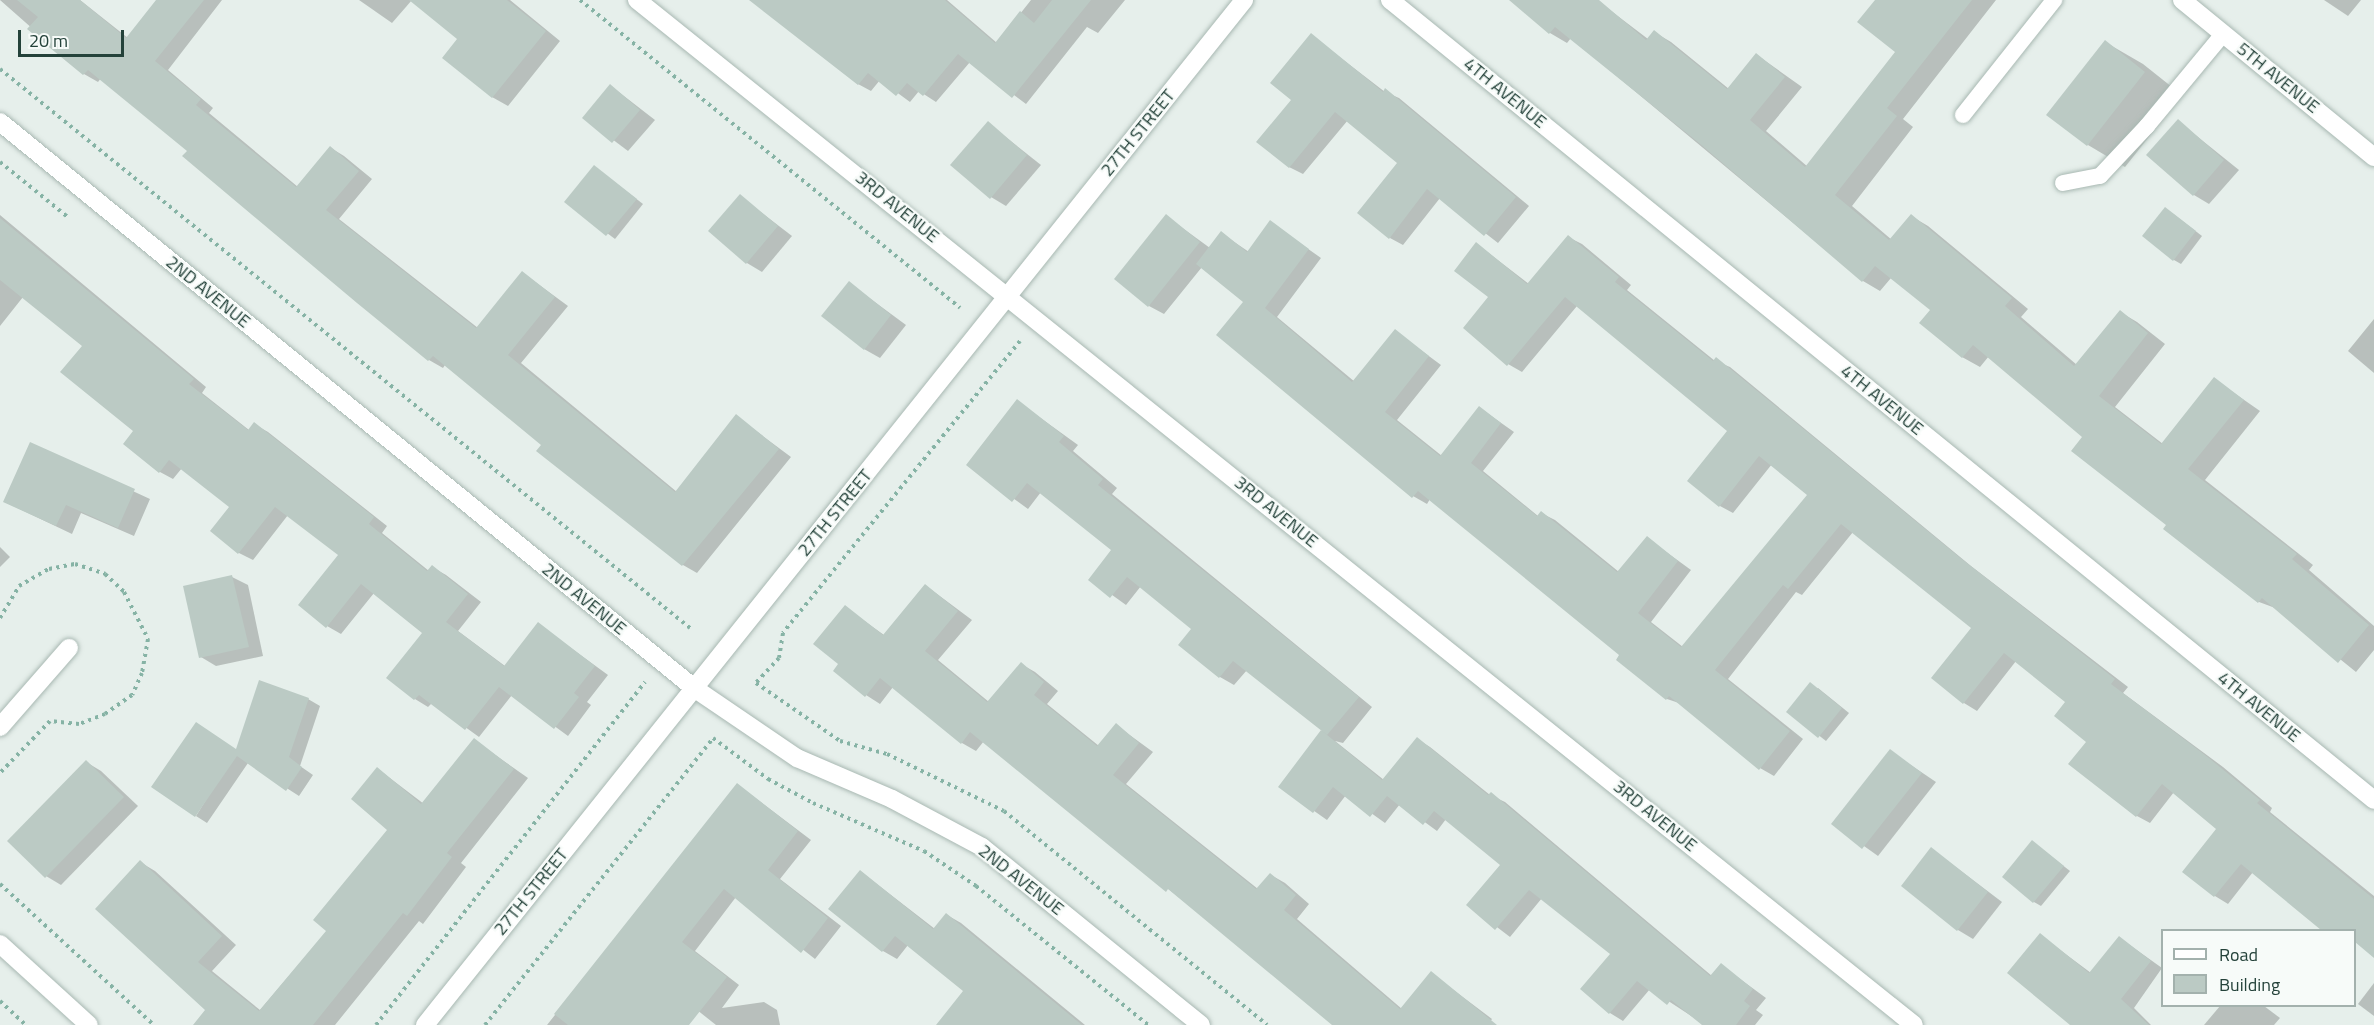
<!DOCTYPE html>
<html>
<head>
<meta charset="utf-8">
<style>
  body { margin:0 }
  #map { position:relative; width:2374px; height:1025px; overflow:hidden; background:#e6efeb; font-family:"Titillium Web",sans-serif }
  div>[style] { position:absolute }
  .shadow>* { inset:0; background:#0003 }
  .building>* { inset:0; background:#bbcac4 }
  .path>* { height:4px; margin-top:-2px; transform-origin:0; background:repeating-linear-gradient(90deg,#86b3a5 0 3px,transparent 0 7.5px) }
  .roads { filter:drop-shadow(0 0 2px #a8b8b2) drop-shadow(0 0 2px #a8b8b2) }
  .lane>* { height:16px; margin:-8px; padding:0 8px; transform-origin:8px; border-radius:8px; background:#fff }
  .street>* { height:18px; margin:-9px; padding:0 9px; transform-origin:9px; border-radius:9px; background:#fff }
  span { translate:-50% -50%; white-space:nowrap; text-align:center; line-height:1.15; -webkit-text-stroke:4.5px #f7fbf9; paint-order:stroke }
  .street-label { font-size:18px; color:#24423a }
  .legend { position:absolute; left:2161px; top:929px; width:195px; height:78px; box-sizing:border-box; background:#f7fbf9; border:2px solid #a3b1ad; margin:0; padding:8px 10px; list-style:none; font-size:18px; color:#24423a }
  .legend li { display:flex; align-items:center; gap:12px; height:30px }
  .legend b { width:30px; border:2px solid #a3b1ad }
  .scale { position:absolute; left:18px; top:30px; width:106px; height:27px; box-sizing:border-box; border:3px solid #24423a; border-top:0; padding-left:8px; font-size:18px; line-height:21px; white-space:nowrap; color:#24423a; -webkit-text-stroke:4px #f7fbf9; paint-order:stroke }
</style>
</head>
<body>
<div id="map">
  <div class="shadow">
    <i style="clip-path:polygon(0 0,80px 0,128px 38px,158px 0,222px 0,168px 70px,213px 108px,209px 113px,298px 187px,331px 148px,344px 156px,372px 179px,339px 219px,478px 328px,523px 273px,568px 306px,521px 363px,677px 492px,736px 416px,791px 457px,697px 573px,683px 565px,538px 451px,543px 445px,445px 365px,443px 368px,429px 360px,185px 156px,189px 151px,101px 78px,98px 82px,84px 74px)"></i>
    <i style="clip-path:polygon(359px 0,412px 0,392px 23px)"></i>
    <i style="clip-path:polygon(412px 0,510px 0,560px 41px,508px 106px,492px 97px,459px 39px)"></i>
    <i style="clip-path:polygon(779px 0,947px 0,997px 43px,1031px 0,1125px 0,1098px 33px,1087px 27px,1026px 104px,970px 62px,936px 102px,919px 91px,910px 102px,880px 80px,871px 91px,858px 84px)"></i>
    <i style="clip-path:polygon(1511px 0,1598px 1px,1648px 39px,1654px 32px,1671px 42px,1729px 89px,1757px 55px,1802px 87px,1766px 131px,1808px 167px,1897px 52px,1877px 0,1996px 0,1903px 119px,1913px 127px,1852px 206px,1892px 240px,1911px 216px,1928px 226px,2028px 309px,2021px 317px,2077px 365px,2120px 312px,2137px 322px,2165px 344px,2115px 407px,2163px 444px,2214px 379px,2260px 411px,2205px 480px,2313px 565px,2309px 570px,2374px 626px,2374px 650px,2356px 672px,2278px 609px,2259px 602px,2168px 525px,2084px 436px,1989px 356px,1980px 367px,1962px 357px,1932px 310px,1891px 278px,1880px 291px,1863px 281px,1571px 38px,1567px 43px,1550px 33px)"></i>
    <i style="clip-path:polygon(2324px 0,2361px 0,2348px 16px)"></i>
    <i style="clip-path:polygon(1311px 35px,1385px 92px,1399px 98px,1529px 206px,1498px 243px,1440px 198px,1403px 245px,1390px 238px,1399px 163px,1348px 120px,1303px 174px,1289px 167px,1293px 100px)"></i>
    <i style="clip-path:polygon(2105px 42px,2143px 64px,2182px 95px,2125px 167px,2088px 145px)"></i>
    <i style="clip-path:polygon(611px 86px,655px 120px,628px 151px,584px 118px)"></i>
    <i style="clip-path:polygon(2178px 121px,2239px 170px,2209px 204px,2194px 195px)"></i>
    <i style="clip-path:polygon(988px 123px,1041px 165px,1006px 206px,991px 197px)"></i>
    <i style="clip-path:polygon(595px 167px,643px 204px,615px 239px,566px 202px)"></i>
    <i style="clip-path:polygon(740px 196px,792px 236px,762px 272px,747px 263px)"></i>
    <i style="clip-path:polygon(2172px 213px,2202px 236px,2181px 264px,2174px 260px)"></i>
    <i style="clip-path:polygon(0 215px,206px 387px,202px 393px,249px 430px,254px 424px,268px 432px,387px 526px,382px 533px,429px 571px,432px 567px,446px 575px,481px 602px,458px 631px,505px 666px,538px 624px,608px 675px,587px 702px,591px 705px,568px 736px,512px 695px,479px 737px,432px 703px,428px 707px,415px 699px,424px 632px,374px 593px,341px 634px,327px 626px,340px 555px,288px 515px,253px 560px,239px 553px,231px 507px,182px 468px,173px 479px,160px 472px,84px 346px,23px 297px,0 326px)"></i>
    <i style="clip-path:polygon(1166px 216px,1210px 248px,1221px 233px,1249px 252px,1270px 222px,1321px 258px,1277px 317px,1355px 382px,1395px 331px,1441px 365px,1397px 420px,1442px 456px,1480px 408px,1514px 432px,1483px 471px,1538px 516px,1541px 513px,1555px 520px,1619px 572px,1647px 538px,1691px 570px,1651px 622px,1683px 647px,1809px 495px,1772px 464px,1733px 513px,1720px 506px,1729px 431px,1577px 306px,1522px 372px,1508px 364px,1477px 244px,1529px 284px,1568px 237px,1582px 244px,1631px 285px,1627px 290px,1715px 361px,1730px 367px,1971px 566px,2128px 687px,2123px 693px,2223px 767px,2272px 808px,2270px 812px,2374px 896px,2374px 956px,2354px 940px,2354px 930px,2343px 930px,2337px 925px,2326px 930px,2317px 925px,2253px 872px,2228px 904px,2215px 896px,2218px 828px,2174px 792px,2150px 823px,2137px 816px,2088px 742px,2067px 702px,2016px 661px,1977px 711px,1964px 703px,1973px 628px,1853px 532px,1802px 595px,1796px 592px,1728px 679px,1803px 739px,1774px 776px,1760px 768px,1682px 704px,1667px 699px,1621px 655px,1430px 499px,1427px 504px,1413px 496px,1245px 302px,1202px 267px,1164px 314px,1149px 306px)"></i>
    <i style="clip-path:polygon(849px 283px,906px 325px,880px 358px,864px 349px)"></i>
    <i style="clip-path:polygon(2374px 319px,2374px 373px,2348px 351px)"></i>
    <i style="clip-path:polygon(1017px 401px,1078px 445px,1073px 451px,1117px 488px,1112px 494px,1372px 707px,1343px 743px,1335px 741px,1384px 780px,1417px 739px,1430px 747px,1490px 795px,1505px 802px,1712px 976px,1721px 965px,1766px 998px,1756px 1010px,1763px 1015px,1755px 1025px,1705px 1025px,1650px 989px,1623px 1021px,1610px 1013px,1612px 953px,1542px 898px,1510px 937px,1468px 905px,1502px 865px,1446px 819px,1437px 831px,1400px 804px,1385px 823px,1346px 795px,1327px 820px,1280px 787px,1323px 730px,1247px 670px,1234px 685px,1220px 677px,1180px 645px,1193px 629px,1141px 586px,1126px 605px,1090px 579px,1113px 550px,1041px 492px,1028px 509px,968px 465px)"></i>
    <i style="clip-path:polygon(31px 444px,150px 499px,134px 536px,81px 513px,72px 534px,5px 502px)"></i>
    <i style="clip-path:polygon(0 547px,10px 557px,0 567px)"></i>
    <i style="clip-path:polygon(232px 577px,248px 585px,263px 656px,216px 666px,201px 657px)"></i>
    <i style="clip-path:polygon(925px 585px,972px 620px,938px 660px,989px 702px,1021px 664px,1035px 672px,1058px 691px,1047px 704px,1099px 746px,1116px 725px,1153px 752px,1126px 784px,1258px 889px,1271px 875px,1285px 883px,1309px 904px,1297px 919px,1402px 1009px,1431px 973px,1492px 1019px,1488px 1025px,1338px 1025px,984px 741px,976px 751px,962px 743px,893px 687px,880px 704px,866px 695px,840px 664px,845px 607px,884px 635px)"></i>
    <i style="clip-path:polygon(1818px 688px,1849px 713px,1826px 741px,1789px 712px)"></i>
    <i style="clip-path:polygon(308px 699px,320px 706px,300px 766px,313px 775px,299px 796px,248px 763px,207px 823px,196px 816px,237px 750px)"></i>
    <i style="clip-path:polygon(474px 740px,528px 778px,461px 863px,466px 867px,423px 924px,419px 921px,335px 1025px,215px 1025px,140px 862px,155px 871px,236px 945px,212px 971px,260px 1010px,328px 930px,389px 829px,378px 769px,424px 804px)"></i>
    <i style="clip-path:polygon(1890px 751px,1936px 782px,1878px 856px,1833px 824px)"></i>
    <i style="clip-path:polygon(86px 762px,101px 771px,138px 806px,61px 885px,46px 876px)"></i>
    <i style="clip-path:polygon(738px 785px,811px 840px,780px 879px,841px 926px,815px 959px,736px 897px,695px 951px,739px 985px,722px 1008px,764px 1002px,777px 1010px,780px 1025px,716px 1025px,682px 998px,660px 1025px,547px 1025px)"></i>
    <i style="clip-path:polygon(2033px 842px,2070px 871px,2041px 906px,2034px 902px)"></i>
    <i style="clip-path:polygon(1932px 849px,2002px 902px,1973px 939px,1958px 930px)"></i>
    <i style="clip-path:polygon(860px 871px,935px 929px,947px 915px,961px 923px,1085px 1025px,938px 1025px,965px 991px,908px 945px,897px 959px,883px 951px)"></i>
    <i style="clip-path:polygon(2040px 935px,2091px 973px,2120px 938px,2162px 968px,2134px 1008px,2151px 1025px,2074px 1025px)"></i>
    <i style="clip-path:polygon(2374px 983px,2374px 1016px,2358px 1004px)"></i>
    <i style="clip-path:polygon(2220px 1006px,2264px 1006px,2280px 1018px,2274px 1025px,2204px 1025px)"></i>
  </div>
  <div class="building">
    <i style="clip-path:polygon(17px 0,80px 0,126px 38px,156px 0,204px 0,155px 61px,201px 99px,196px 105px,296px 187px,330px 146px,359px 171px,326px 210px,476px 328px,522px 271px,555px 297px,508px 355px,675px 492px,736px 414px,779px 449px,682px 566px,536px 451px,541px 445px,433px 356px,428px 361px,357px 303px,182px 156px,187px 151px,88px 70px,83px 75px,27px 29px,38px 17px)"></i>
    <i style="clip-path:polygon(409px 0,507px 0,546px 31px,492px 98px,442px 58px,457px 39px)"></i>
    <i style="clip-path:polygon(749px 0,945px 0,995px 43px,1020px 11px,1034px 23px,1052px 0,1091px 0,1012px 98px,958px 54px,923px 96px,907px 83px,896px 96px,868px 73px,858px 85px)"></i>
    <i style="clip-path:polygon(1509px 0,1599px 0,1646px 40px,1654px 30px,1727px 89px,1756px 53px,1785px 77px,1750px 120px,1805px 167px,1895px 52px,1857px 22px,1875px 0,1972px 0,1887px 108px,1897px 116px,1835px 195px,1889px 240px,1911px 214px,2012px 298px,2005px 306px,2074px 366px,2120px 310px,2148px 333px,2099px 396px,2161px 444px,2214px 377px,2244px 400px,2188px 469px,2297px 554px,2292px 559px,2369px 625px,2338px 663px,2262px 598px,2258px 603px,2163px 529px,2166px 525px,2071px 451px,2082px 437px,1973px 345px,1962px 358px,1919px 323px,1930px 310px,1875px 266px,1862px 282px,1699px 143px,1555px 27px,1549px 34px)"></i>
    <i style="clip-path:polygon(1311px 33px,1383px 92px,1385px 88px,1516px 197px,1484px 236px,1427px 189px,1389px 239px,1357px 213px,1397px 163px,1335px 112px,1289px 168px,1256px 142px,1291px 100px,1270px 83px)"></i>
    <i style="clip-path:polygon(2105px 40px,2145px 72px,2087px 146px,2046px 115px)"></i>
    <i style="clip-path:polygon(610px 84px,640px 110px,612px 143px,582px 118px)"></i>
    <i style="clip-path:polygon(2178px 119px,2224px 160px,2193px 196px,2146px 155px)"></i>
    <i style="clip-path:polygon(988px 121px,1027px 155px,990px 199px,950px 165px)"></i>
    <i style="clip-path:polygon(594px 165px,637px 199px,606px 236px,564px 202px)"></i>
    <i style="clip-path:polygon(740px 194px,778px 226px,746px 264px,708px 231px)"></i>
    <i style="clip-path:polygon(2165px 207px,2196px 231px,2173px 261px,2142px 236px)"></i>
    <i style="clip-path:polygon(1166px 214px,1200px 242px,1148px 307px,1114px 279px)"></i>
    <i style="clip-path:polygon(0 218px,194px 379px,189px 384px,248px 430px,254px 422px,374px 517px,369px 524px,427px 571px,432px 565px,468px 594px,446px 622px,504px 666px,538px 622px,595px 666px,574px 693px,579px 697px,554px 729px,499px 687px,465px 730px,419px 695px,414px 700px,386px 678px,422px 633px,361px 584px,326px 628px,298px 605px,338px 555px,275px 507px,238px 554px,210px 531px,229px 507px,169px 460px,159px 473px,123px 444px,133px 431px,60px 372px,82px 346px,0 280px)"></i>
    <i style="clip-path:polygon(1270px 220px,1309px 249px,1265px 308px,1352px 382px,1395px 329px,1429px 356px,1385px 412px,1440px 456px,1479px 406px,1501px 423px,1471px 463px,1537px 516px,1541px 511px,1617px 572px,1647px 536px,1678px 561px,1638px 613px,1681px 647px,1807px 495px,1759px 456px,1719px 507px,1687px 481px,1727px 431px,1565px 297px,1507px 366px,1463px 328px,1488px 297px,1454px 271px,1476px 242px,1527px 284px,1568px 235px,1619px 277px,1615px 282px,1713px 361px,1716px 357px,1958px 556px,2115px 679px,2111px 684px,2209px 758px,2260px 800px,2257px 803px,2374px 899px,2374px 958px,2355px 942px,2355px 930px,2321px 930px,2241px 864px,2214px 897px,2182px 872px,2216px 829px,2162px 784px,2136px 817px,2068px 764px,2086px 742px,2054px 716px,2065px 702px,2004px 653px,1963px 704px,1931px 678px,1971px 628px,1841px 524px,1788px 589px,1783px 585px,1715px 670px,1790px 731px,1759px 770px,1669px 696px,1666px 700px,1616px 660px,1619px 655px,1418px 491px,1412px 498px,1216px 335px,1243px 302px,1196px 264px,1221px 231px,1247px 252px)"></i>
    <i style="clip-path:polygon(849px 281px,891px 315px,864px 350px,821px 316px)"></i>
    <i style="clip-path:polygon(1017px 399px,1064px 436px,1059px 442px,1103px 479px,1098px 485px,1359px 697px,1327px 735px,1233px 661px,1219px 678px,1178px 645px,1191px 629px,1127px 577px,1110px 598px,1088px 580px,1111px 550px,1027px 483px,1012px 502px,966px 465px)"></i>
    <i style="clip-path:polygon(30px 442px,135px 489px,118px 528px,66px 505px,56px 526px,3px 502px)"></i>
    <i style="clip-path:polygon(232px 575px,249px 647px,199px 658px,183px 586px)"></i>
    <i style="clip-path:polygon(925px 584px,958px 611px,925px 651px,987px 702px,1021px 662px,1044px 682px,1034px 695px,1097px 746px,1116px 723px,1139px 743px,1113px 775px,1256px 889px,1270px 873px,1296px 895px,1284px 910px,1400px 1009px,1431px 971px,1497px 1025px,1332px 1025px,1168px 889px,1166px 892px,970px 732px,961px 744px,880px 678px,865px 697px,833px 671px,838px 664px,813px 644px,845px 605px,883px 635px)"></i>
    <i style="clip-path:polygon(259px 680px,309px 698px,289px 757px,302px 767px,286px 791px,237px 756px,195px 817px,151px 787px,196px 722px,236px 749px)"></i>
    <i style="clip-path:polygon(1810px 682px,1842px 708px,1818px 738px,1786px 712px)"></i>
    <i style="clip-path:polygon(1321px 730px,1382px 780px,1417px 737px,1488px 795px,1491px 792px,1710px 976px,1721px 963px,1753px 989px,1744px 1001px,1750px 1006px,1736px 1025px,1702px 1025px,1671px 1000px,1667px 1005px,1637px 981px,1609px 1014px,1580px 989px,1610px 954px,1529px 890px,1495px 930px,1466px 905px,1500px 865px,1434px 811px,1423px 825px,1387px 796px,1370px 817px,1333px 787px,1313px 813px,1278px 787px)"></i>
    <i style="clip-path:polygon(474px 738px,514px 769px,447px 853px,452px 857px,407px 916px,403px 913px,313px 1025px,193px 1025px,205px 1010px,95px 909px,140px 860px,222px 936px,198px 962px,259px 1011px,326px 931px,313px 920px,387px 830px,351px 799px,377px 767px,421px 804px)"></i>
    <i style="clip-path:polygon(1890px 749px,1922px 773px,1862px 849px,1831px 824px)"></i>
    <i style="clip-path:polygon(86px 760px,124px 797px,45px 878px,7px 841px)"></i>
    <i style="clip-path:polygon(737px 783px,798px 831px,768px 870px,828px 918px,801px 953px,724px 889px,682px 942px,727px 977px,689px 1025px,568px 1025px,554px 1014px)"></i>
    <i style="clip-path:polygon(2032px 840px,2064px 866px,2033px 903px,2002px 877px)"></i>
    <i style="clip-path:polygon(1931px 847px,1988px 892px,1957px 931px,1901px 886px)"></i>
    <i style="clip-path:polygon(860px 870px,933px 929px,946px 913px,1082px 1025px,936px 1025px,963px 991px,895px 936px,882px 952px,828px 909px)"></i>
    <i style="clip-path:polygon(2040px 933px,2089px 973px,2119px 936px,2151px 961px,2121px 999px,2149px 1025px,2070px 1025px,2007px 973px)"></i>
  </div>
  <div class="path">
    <i style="left:580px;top:0;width:489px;rotate:39deg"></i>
    <i style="left:0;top:69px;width:888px;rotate:39.01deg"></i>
    <i style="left:0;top:162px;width:89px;rotate:39.1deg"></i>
    <i style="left:1020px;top:341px;width:376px;rotate:129.1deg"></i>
    <i style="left:783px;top:633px;width:25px;rotate:99deg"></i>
    <i style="left:779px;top:658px;width:34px;rotate:133deg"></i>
    <i style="left:756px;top:683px;width:102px;rotate:34.6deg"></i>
    <i style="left:840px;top:741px;width:49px;rotate:15.5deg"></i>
    <i style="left:887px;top:754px;width:130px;rotate:26deg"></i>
    <i style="left:1004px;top:811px;width:339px;rotate:39.1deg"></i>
    <i style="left:0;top:618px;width:37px;rotate:-59deg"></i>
    <i style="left:19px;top:586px;width:34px;rotate:-30deg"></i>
    <i style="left:49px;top:569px;width:26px;rotate:-11deg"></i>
    <i style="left:75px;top:564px;width:32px;rotate:18deg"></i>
    <i style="left:105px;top:574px;width:26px;rotate:43deg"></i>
    <i style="left:124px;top:592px;width:53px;rotate:62.9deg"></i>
    <i style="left:148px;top:639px;width:35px;rotate:100deg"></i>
    <i style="left:142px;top:673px;width:24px;rotate:114deg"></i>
    <i style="left:132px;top:695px;width:33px;rotate:145deg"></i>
    <i style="left:105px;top:714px;width:28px;rotate:159deg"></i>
    <i style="left:79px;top:724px;width:29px;rotate:-174deg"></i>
    <i style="left:50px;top:721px;width:72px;rotate:133.9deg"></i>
    <i style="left:0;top:884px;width:209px;rotate:42.5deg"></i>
    <i style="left:0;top:1001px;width:35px;rotate:43deg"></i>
    <i style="left:376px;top:1025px;width:436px;rotate:-51.9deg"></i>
    <i style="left:485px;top:1025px;width:367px;rotate:-51.5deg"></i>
    <i style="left:713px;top:738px;width:69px;rotate:36.7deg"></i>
    <i style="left:768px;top:779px;width:51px;rotate:28.1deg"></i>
    <i style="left:813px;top:803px;width:121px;rotate:23.4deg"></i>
    <i style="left:924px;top:851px;width:63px;rotate:33.9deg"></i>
    <i style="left:976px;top:886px;width:221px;rotate:38.9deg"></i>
  </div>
  <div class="roads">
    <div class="lane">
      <i style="left:1963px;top:115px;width:147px;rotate:-51.6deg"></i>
      <i style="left:2063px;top:183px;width:38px;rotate:-11deg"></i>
      <i style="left:2100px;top:176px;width:69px;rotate:-46.8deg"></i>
      <i style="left:2147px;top:126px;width:119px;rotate:-50.4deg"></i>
    </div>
    <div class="street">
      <i style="left:637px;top:0;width:1637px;rotate:38.75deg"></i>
      <i style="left:1390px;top:0;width:1268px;rotate:39.11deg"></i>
      <i style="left:2182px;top:0;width:248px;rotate:39.3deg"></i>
      <i style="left:0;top:122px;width:896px;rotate:39.2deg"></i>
      <i style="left:694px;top:688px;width:125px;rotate:34.2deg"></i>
      <i style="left:797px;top:758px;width:103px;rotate:23.3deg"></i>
      <i style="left:892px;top:799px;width:102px;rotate:28.1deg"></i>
      <i style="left:982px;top:847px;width:282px;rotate:39.1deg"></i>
      <i style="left:0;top:727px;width:105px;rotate:-48.9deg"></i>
      <i style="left:0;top:944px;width:120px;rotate:42.3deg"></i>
      <i style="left:425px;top:1025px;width:1312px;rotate:-51.37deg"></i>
    </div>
  </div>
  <div class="street-label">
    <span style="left:2278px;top:78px;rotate:39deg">5TH AVENUE</span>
    <span style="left:1505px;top:93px;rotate:39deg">4TH AVENUE</span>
    <span style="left:1138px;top:133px;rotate:-51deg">27TH STREET</span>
    <span style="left:897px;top:207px;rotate:39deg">3RD AVENUE</span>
    <span style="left:208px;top:292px;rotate:39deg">2ND AVENUE</span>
    <span style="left:1882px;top:400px;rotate:39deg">4TH AVENUE</span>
    <span style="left:1276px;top:512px;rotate:39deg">3RD AVENUE</span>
    <span style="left:835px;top:513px;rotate:-51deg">27TH STREET</span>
    <span style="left:584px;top:599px;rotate:39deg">2ND AVENUE</span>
    <span style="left:2259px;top:707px;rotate:39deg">4TH AVENUE</span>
    <span style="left:1655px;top:816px;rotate:39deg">3RD AVENUE</span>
    <span style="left:1021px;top:880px;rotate:38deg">2ND AVENUE</span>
    <span style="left:531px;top:892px;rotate:-51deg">27TH STREET</span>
  </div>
  <ul class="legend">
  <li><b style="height:8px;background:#fff"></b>Road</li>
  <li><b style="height:16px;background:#bbcac4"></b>Building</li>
  </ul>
  <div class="scale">20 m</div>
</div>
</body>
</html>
